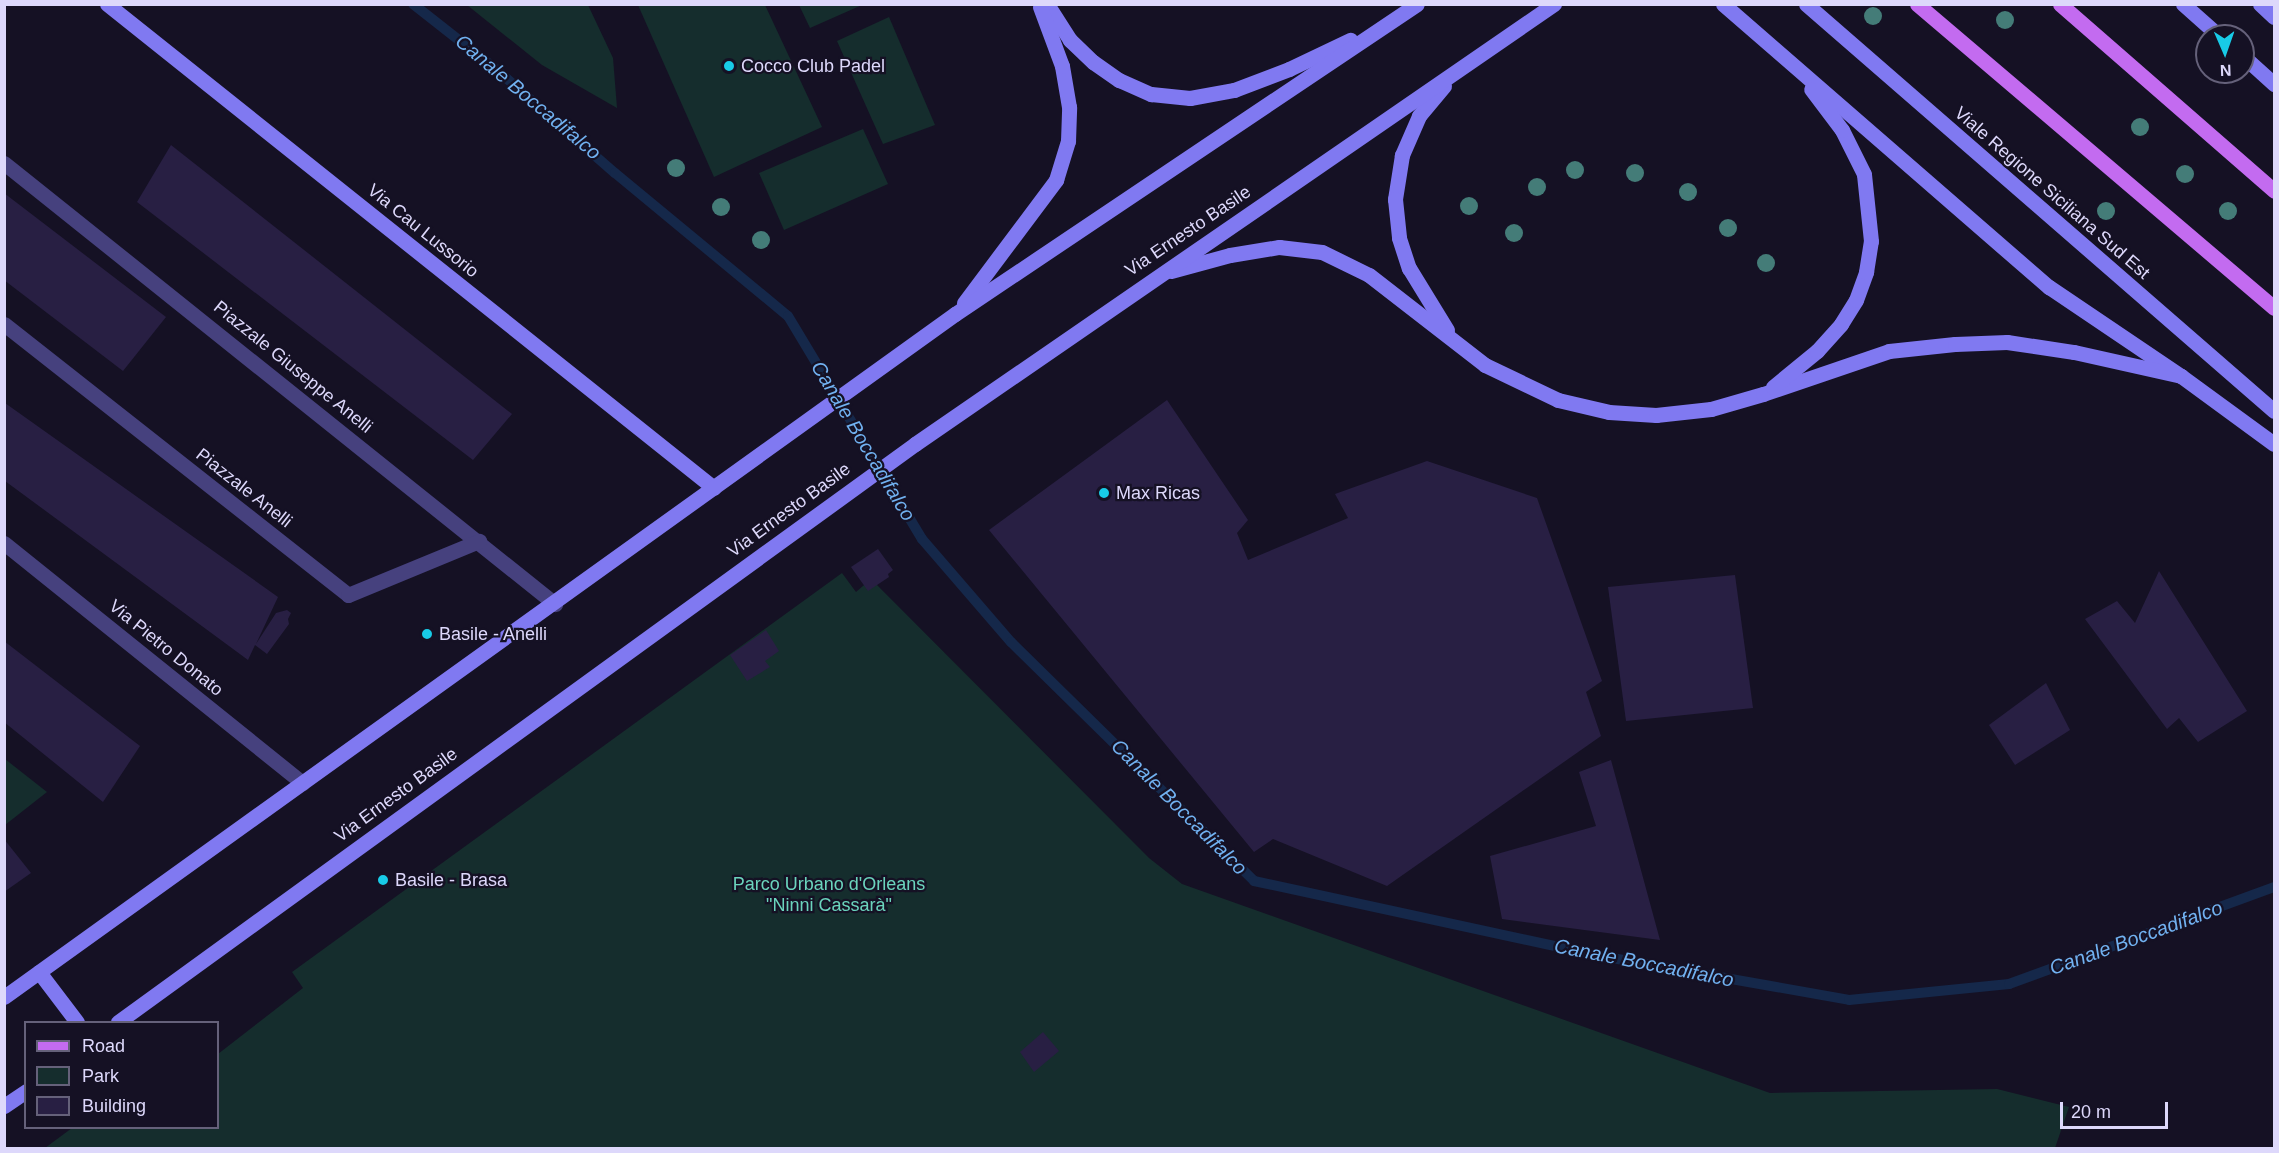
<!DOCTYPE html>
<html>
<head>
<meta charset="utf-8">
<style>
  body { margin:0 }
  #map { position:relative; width:2279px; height:1153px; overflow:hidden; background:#151124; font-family:Arial,sans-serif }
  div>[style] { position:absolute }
  .green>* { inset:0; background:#152d2d }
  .stream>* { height:10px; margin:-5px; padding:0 5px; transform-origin:5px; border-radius:5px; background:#15284a }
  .building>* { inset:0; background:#281f43 }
  .street>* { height:15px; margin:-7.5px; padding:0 7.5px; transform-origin:7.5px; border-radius:7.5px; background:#46417e }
  .secondary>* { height:15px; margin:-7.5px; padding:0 7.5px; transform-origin:7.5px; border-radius:7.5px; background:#8079f1 }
  .primary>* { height:15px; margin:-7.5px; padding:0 7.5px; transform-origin:7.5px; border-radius:7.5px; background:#c36bf0 }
  .trees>* { width:18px; height:18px; margin:-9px; border-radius:50%; background:#447c78 }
  .dots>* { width:16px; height:16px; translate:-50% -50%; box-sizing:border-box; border:3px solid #151124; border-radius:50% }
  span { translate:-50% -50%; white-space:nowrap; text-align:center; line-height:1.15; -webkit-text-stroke:4.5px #151124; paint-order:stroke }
  .poi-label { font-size:18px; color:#ddd8fb }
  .left { translate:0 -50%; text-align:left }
  .street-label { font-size:18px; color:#ddd8fb }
  .park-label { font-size:18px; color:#6bd4bd }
  .water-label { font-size:20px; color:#71b1f0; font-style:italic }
  .frame { position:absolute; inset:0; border:6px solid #ddd8fb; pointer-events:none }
  .legend { position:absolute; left:24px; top:1021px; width:195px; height:108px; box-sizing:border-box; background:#151124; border:2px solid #65617a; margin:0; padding:8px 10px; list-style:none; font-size:18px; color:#ddd8fb }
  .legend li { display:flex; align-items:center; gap:12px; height:30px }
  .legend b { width:30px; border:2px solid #65617a }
  .north { position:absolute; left:2195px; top:24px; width:60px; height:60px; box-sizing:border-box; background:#151124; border:2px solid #65617a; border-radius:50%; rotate:178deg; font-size:16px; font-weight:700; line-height:24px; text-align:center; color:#ddd8fb }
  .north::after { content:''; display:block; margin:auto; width:21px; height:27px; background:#18cbe7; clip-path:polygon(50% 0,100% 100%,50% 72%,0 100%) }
  .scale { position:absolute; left:2060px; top:1102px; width:108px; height:27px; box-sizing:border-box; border:3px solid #ddd8fb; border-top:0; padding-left:8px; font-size:18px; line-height:21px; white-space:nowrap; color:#ddd8fb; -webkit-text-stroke:4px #151124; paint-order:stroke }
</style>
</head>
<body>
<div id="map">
  <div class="green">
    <i style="clip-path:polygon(467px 5px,588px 5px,613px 58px,617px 108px,542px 65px)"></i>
    <i style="clip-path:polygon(638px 5px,765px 5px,822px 127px,714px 177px)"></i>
    <i style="clip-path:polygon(799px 5px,862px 5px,810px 28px)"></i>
    <i style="clip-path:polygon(889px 17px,935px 125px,883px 144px,837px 41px)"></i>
    <i style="clip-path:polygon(863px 129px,888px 184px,784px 230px,759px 173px)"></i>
    <i style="clip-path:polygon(842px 573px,856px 592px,871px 579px,1149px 858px,1182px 884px,1770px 1093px,1997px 1089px,2069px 1107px,2055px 1148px,45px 1148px,72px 1128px,218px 1128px,218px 1054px,303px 988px,292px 972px)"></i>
    <i style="clip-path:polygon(5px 759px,47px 792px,5px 825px)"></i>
  </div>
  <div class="stream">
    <i style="left:413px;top:4px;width:108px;rotate:38.2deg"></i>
    <i style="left:498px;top:71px;width:155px;rotate:41.1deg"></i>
    <i style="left:615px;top:173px;width:224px;rotate:39.6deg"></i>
    <i style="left:788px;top:316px;width:260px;rotate:59deg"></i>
    <i style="left:922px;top:539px;width:136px;rotate:49.2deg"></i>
    <i style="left:1011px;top:642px;width:341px;rotate:44.5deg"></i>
    <i style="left:1254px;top:881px;width:349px;rotate:12.2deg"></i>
    <i style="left:1595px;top:955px;width:258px;rotate:10deg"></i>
    <i style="left:1849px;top:1000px;width:161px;rotate:-5.7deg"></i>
    <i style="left:2009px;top:984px;width:282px;rotate:-20.1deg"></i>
  </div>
  <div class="building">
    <i style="clip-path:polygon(171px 145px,512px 414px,473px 460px,137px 202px)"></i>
    <i style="clip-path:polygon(4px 193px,166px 317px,123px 371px,4px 280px)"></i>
    <i style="clip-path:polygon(1167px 400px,1248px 520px,1237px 533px,1248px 560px,1348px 518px,1335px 494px,1427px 461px,1537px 498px,1602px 681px,1586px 692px,1601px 736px,1387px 886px,1273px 839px,1254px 852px,989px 530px)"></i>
    <i style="clip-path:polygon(5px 403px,278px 597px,256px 644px,276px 613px,287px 610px,291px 613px,288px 619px,289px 624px,267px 654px,255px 645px,248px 660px,5px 481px)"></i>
    <i style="clip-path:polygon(878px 549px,893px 570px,888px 574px,889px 577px,868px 591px,851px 567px)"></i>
    <i style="clip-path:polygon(2159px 571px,2247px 711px,2198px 742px,2179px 718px,2167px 729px,2085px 619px,2117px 601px,2135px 623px)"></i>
    <i style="clip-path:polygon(1735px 575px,1753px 708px,1626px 721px,1608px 587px)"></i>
    <i style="clip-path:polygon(766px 630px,779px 651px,765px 661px,770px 667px,747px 681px,730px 655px)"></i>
    <i style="clip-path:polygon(4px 641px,140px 746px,103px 802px,4px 722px)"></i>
    <i style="clip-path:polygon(2046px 683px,2070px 730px,2015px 765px,1989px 725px)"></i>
    <i style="clip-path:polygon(1611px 760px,1660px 940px,1502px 919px,1490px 856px,1596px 826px,1579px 772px)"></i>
    <i style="clip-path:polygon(4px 839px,31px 873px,4px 892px)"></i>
    <i style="clip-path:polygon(1043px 1032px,1059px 1051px,1034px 1072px,1020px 1052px)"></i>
  </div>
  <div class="street">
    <i style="left:4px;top:163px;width:706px;rotate:38.67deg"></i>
    <i style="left:4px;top:324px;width:438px;rotate:38.2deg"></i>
    <i style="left:348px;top:595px;width:142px;rotate:-22.4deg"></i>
    <i style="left:4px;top:543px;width:383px;rotate:38.8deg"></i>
  </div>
  <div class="secondary">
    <i style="left:107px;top:4px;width:776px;rotate:38.57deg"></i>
    <i style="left:1047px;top:4px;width:43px;rotate:57.4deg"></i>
    <i style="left:1070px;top:40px;width:32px;rotate:44deg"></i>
    <i style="left:1093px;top:62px;width:32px;rotate:35deg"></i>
    <i style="left:1119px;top:80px;width:35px;rotate:24deg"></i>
    <i style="left:1151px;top:94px;width:39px;rotate:6deg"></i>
    <i style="left:1190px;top:98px;width:45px;rotate:-10.3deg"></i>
    <i style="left:1234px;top:90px;width:59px;rotate:-20.9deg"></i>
    <i style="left:1289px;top:69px;width:68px;rotate:-25.4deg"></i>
    <i style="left:1723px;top:4px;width:432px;rotate:41deg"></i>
    <i style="left:2049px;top:287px;width:159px;rotate:34deg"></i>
    <i style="left:2181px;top:376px;width:115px;rotate:36.2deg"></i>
    <i style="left:1806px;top:4px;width:620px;rotate:41.01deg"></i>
    <i style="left:2183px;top:4px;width:48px;rotate:41.6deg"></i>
    <i style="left:2260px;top:4px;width:19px;rotate:43deg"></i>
    <i style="left:2243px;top:56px;width:42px;rotate:42.1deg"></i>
    <i style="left:1444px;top:86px;width:39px;rotate:130deg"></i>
    <i style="left:1419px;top:116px;width:43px;rotate:113.6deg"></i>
    <i style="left:1402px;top:155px;width:45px;rotate:99deg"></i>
    <i style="left:1395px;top:199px;width:39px;rotate:84deg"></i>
    <i style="left:1399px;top:238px;width:32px;rotate:72deg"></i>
    <i style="left:1409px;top:268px;width:73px;rotate:58.5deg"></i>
    <i style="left:1171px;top:271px;width:61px;rotate:-15.2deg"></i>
    <i style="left:1230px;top:255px;width:50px;rotate:-9.3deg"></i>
    <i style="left:1279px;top:247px;width:43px;rotate:6.6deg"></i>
    <i style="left:1322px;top:252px;width:52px;rotate:26.1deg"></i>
    <i style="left:1369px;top:275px;width:147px;rotate:37.8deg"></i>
    <i style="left:1485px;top:365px;width:81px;rotate:25.6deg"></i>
    <i style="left:1558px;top:400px;width:52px;rotate:13.2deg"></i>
    <i style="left:1609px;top:412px;width:47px;rotate:3.7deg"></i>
    <i style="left:1656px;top:415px;width:55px;rotate:-6.2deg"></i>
    <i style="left:1711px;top:409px;width:54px;rotate:-16.1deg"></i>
    <i style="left:1763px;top:394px;width:133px;rotate:-18.8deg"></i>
    <i style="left:1889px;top:351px;width:66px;rotate:-6.1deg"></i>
    <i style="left:1955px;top:344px;width:52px;rotate:-2.2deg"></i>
    <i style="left:2007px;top:342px;width:68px;rotate:8.5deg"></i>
    <i style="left:2074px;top:352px;width:110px;rotate:12.6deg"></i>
    <i style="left:964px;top:303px;width:154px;rotate:-53.2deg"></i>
    <i style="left:1056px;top:180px;width:41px;rotate:-72.9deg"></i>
    <i style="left:1068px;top:141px;width:34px;rotate:-88deg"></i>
    <i style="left:1069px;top:107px;width:42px;rotate:-99.7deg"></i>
    <i style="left:1062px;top:66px;width:63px;rotate:-110.4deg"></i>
    <i style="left:1773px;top:387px;width:57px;rotate:-39.3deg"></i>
    <i style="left:1817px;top:351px;width:36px;rotate:-48deg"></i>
    <i style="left:1841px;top:324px;width:28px;rotate:-58deg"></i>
    <i style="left:1856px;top:300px;width:30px;rotate:-70deg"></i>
    <i style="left:1866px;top:272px;width:31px;rotate:-81deg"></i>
    <i style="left:1871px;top:241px;width:67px;rotate:-96deg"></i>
    <i style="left:1864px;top:174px;width:49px;rotate:-116.6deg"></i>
    <i style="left:1842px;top:130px;width:51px;rotate:-127.1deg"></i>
    <i style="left:39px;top:972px;width:63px;rotate:52.8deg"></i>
    <i style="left:4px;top:997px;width:1171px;rotate:-35.69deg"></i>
    <i style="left:955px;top:314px;width:556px;rotate:-33.86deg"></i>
    <i style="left:118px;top:1022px;width:985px;rotate:-35.95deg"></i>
    <i style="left:915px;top:444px;width:776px;rotate:-34.55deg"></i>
    <i style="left:4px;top:1106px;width:27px;rotate:-34deg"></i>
  </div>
  <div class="primary">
    <i style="left:1917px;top:4px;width:469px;rotate:40.4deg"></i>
    <i style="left:2060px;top:4px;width:284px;rotate:41.1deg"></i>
  </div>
  <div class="trees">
    <i style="left:1873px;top:16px"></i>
    <i style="left:2005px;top:20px"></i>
    <i style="left:2140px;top:127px"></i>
    <i style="left:676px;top:168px"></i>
    <i style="left:1575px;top:170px"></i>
    <i style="left:1635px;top:173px"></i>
    <i style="left:2185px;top:174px"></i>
    <i style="left:1537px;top:187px"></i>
    <i style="left:1688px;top:192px"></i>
    <i style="left:1469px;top:206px"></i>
    <i style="left:721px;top:207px"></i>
    <i style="left:2106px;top:211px"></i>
    <i style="left:2228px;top:211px"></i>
    <i style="left:1728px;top:228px"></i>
    <i style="left:1514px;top:233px"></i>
    <i style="left:761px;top:240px"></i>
    <i style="left:1766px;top:263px"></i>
  </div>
  <div class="dots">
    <i style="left:729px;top:66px;background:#18cbe7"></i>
    <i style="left:1104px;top:493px;background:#18cbe7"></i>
    <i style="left:427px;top:634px;background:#18cbe7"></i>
    <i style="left:383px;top:880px;background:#18cbe7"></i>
  </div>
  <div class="poi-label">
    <span class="left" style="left:741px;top:66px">Cocco Club Padel</span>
    <span class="left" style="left:1116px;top:493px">Max Ricas</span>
    <span class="left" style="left:439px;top:634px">Basile - Anelli</span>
    <span class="left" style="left:395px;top:880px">Basile - Brasa</span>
  </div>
  <div class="street-label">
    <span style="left:2052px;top:193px;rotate:41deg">Viale Regione Siciliana Sud Est</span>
    <span style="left:423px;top:231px;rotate:39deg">Via Cau Lussorio</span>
    <span style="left:1188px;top:231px;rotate:-34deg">Via Ernesto Basile</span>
    <span style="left:293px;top:367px;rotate:39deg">Piazzale Giuseppe Anelli</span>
    <span style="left:244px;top:488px;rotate:38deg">Piazzale Anelli</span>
    <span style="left:789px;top:510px;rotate:-36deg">Via Ernesto Basile</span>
    <span style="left:166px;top:648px;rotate:39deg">Via Pietro Donato</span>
    <span style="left:396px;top:795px;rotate:-36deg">Via Ernesto Basile</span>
  </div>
  <div class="park-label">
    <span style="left:829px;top:895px">Parco Urbano d'Orleans<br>"Ninni Cassarà"</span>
  </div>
  <div class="water-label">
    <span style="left:528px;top:97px;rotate:40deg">Canale Boccadifalco</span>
    <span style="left:863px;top:441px;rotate:59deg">Canale Boccadifalco</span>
    <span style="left:1179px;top:807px;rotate:45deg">Canale Boccadifalco</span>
    <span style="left:2136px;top:938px;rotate:-20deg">Canale Boccadifalco</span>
    <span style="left:1644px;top:963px;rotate:11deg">Canale Boccadifalco</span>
  </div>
  <div class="frame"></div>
  <ul class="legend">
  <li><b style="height:8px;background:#c36bf0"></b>Road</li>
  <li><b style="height:16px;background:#152d2d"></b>Park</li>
  <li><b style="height:16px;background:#281f43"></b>Building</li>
  </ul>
  <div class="north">N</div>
  <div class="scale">20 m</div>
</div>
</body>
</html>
